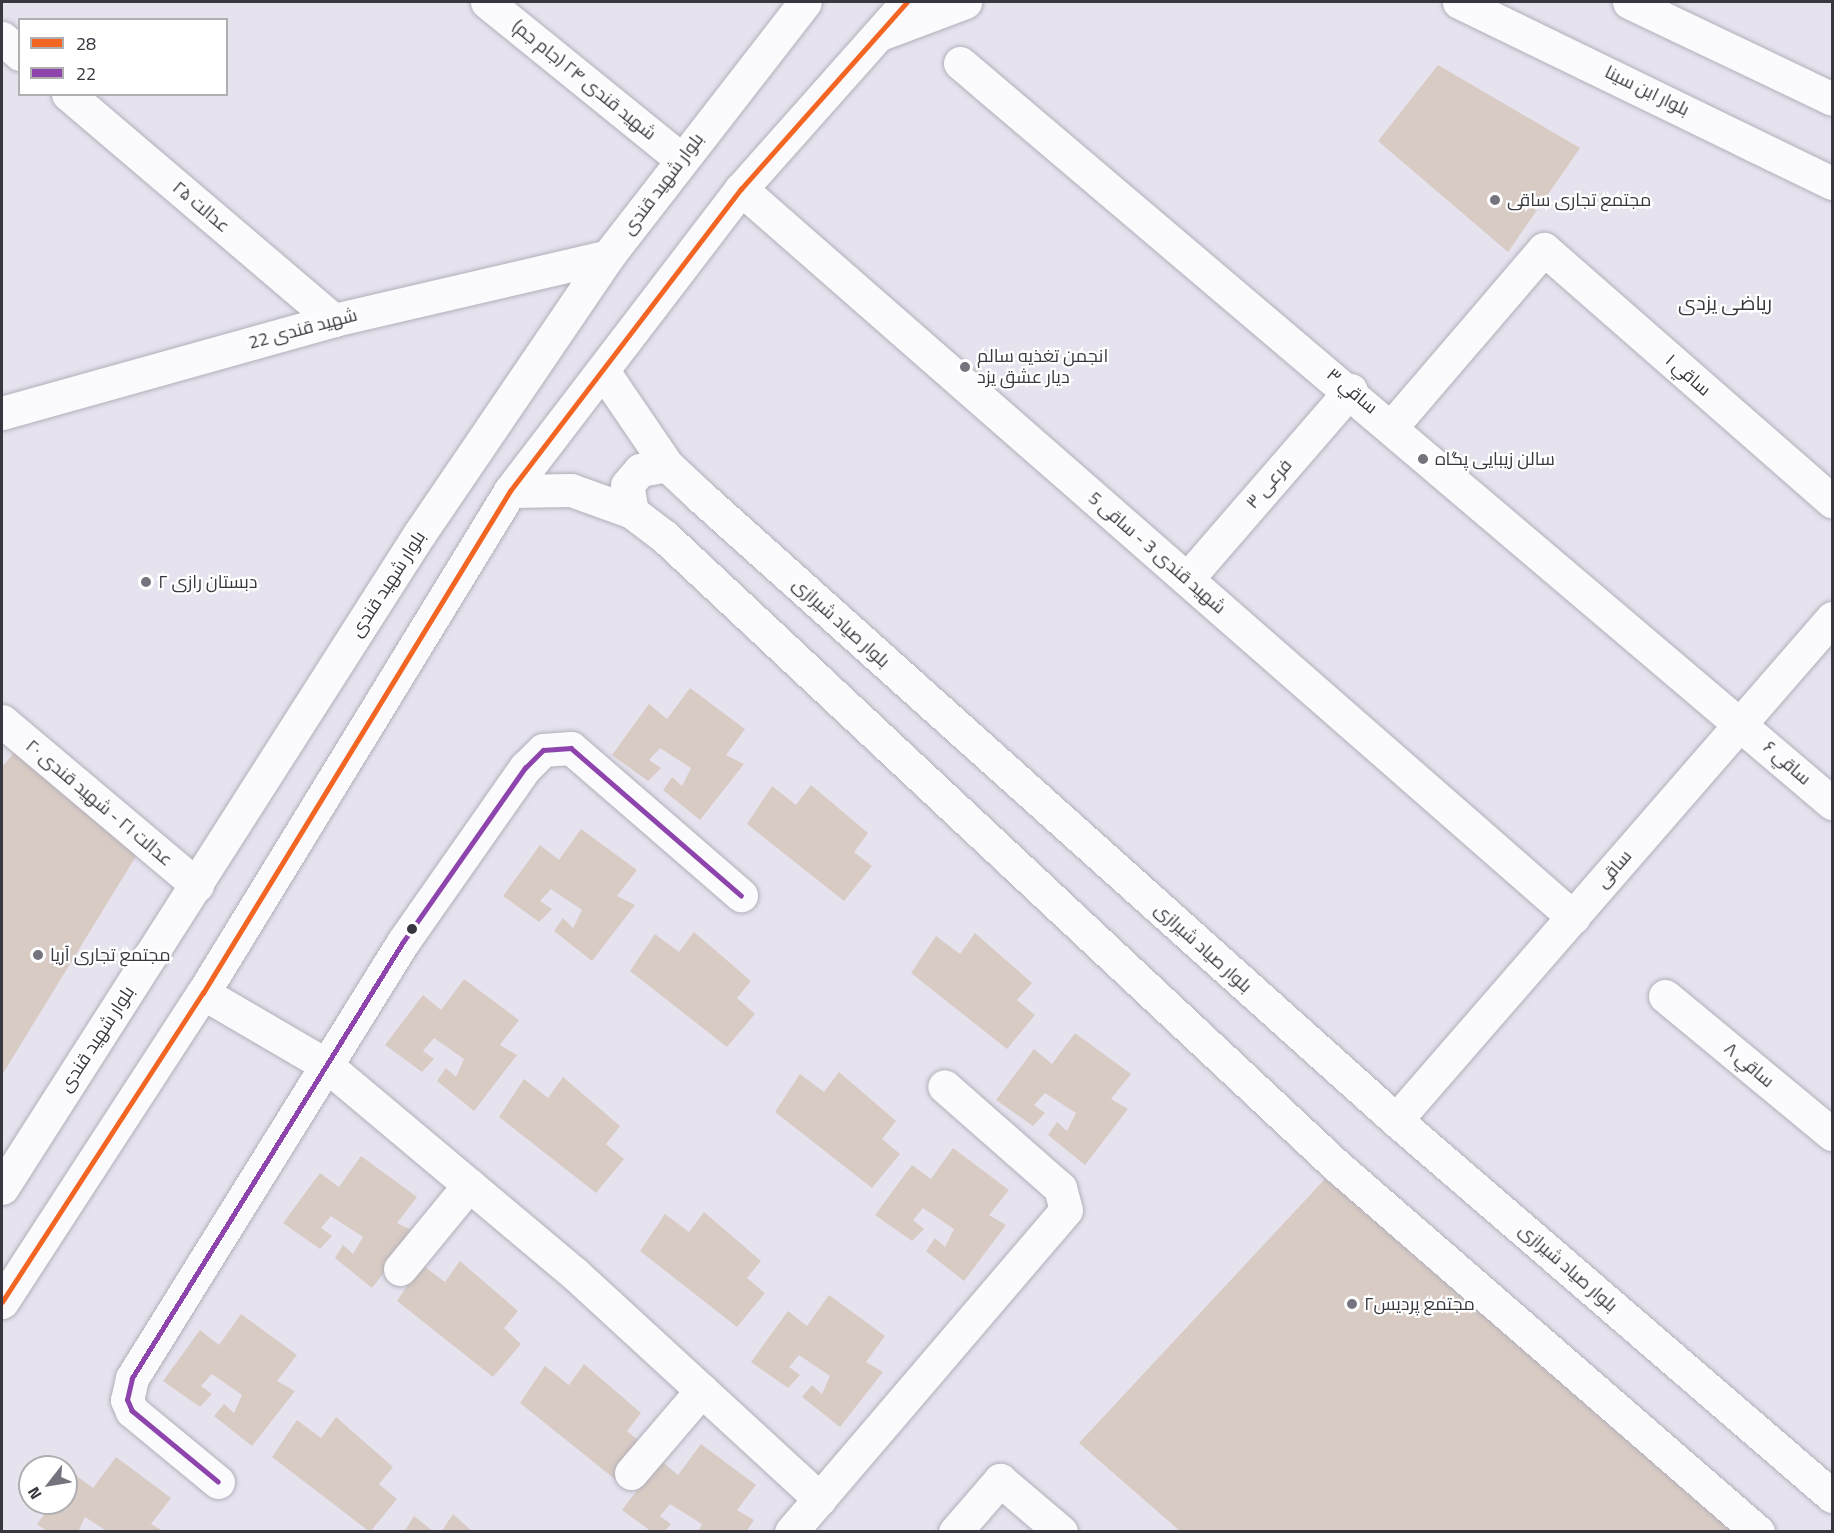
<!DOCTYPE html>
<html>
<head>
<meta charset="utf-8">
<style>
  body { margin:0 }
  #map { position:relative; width:1834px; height:1533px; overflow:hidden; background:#e6e3ef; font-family:"Titillium Web",Cairo,sans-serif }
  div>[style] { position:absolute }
  .building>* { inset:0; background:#d8cbc4 }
  .roads { filter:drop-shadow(0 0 2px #b2afb9) drop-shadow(0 0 2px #b2afb9) }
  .minor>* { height:33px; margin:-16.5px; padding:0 16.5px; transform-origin:16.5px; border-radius:16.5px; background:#fbfbfd }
  .major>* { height:33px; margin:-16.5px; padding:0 16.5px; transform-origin:16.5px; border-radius:16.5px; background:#fbfbfd }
  .bus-1>* { height:4.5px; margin:-2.25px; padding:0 2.25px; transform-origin:2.25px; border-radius:2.25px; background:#f26522 }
  .bus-2>* { height:4.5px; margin:-2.25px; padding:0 2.25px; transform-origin:2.25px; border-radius:2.25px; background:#8e44ad }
  .dots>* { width:16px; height:16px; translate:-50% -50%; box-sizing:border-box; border:3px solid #fff; border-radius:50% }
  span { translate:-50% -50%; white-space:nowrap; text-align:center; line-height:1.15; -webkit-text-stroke:4.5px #fff; paint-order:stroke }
  .street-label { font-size:18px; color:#38363f }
  .poi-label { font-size:18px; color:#38363f }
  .left { translate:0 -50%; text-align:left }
  .neighbourhood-label { font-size:20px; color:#38363f }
  .frame { position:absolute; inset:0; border:3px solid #38363f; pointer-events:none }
  .legend { position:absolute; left:18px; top:18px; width:210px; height:78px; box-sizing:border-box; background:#fff; border:2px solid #afafb2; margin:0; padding:8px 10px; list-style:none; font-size:18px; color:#38363f }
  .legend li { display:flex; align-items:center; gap:12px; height:30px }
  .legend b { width:30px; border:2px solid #afafb2 }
  .north { position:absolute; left:18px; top:1455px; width:60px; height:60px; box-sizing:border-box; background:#fff; border:2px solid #afafb2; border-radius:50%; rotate:239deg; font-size:16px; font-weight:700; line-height:24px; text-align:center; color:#38363f }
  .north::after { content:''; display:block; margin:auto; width:21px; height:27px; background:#75737d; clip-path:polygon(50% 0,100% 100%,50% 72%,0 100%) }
</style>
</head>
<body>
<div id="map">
  <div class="building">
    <i style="clip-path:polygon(1438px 65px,1580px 148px,1508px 252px,1378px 141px)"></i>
    <i style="clip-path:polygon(690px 688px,745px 729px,726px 755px,744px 764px,700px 820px,663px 790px,672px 777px,682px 786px,691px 768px,660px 748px,649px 760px,661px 768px,648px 781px,612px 755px,649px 704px,667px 719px)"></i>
    <i style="clip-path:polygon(33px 730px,149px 835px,2px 1075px,2px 767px)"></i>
    <i style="clip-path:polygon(811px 785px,868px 833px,854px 852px,872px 866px,844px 901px,747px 824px,772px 786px,796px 805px)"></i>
    <i style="clip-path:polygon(581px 829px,637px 870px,617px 896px,635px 905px,592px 961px,554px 931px,563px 918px,573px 928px,582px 910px,551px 889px,540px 901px,552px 909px,539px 922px,503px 896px,540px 845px,559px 860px)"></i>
    <i style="clip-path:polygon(694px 932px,751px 981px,737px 998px,755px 1014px,727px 1047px,630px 971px,655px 934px,679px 952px)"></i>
    <i style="clip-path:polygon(975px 933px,1032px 983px,1017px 1000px,1035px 1015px,1007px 1049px,911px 973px,936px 936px,960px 954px)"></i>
    <i style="clip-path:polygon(464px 979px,519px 1020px,500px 1045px,517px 1055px,474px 1111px,437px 1081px,446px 1068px,456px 1077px,464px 1059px,434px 1038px,423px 1051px,434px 1059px,422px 1072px,385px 1045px,423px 995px,441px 1010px)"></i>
    <i style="clip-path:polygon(1075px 1033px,1131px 1074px,1111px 1099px,1128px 1109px,1085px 1165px,1048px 1135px,1057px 1122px,1067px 1131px,1076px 1113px,1045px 1093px,1034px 1105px,1045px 1113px,1033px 1126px,996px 1100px,1034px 1049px,1052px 1064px)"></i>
    <i style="clip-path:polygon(839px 1072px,896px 1121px,882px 1139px,900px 1154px,872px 1188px,775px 1112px,800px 1074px,824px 1092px)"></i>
    <i style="clip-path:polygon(563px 1077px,620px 1126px,606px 1144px,624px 1159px,596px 1193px,499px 1117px,524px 1079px,548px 1098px)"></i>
    <i style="clip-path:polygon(953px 1148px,1009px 1190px,989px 1215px,1006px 1225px,964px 1281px,926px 1251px,935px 1238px,945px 1247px,954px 1229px,923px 1208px,913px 1220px,924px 1229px,912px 1241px,875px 1215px,912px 1165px,931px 1179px)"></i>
    <i style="clip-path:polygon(361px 1156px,417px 1197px,397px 1223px,415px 1232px,372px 1288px,335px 1258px,343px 1245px,353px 1254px,363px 1237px,331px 1216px,321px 1228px,332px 1236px,320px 1249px,283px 1223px,320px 1173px,339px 1187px)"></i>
    <i style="clip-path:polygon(1337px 1166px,1758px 1532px,1181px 1532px,1079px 1443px)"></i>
    <i style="clip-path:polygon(704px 1212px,761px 1261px,747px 1278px,765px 1293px,737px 1327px,640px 1251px,665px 1214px,689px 1232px)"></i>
    <i style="clip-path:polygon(460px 1261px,518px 1311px,504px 1328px,521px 1344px,493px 1377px,397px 1301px,421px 1264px,445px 1282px)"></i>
    <i style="clip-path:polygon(829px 1295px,885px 1336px,866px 1362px,883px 1372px,840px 1427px,802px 1397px,812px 1385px,822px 1394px,830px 1376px,799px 1355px,789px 1367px,800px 1375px,788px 1388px,751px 1362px,788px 1311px,807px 1326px)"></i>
    <i style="clip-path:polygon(241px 1314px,297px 1355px,277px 1381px,295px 1391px,252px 1446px,214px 1416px,224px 1404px,234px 1413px,242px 1395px,212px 1374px,201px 1386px,212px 1394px,200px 1407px,163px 1381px,200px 1330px,219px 1345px)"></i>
    <i style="clip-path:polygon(584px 1364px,641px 1413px,627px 1431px,645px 1446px,616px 1480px,520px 1403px,545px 1366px,569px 1385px)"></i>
    <i style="clip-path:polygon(336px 1417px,393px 1467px,379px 1484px,397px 1499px,370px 1532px,272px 1457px,297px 1420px,321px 1438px)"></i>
    <i style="clip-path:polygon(701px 1444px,756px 1485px,737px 1510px,754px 1520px,746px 1532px,698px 1532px,702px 1524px,670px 1504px,660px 1516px,671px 1524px,664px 1532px,652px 1532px,622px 1510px,660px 1460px,678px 1475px)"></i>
    <i style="clip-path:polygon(116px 1457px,171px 1498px,151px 1524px,165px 1532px,108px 1532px,85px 1517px,78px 1532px,48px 1532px,37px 1524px,53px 1503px,66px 1503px,66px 1485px,74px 1474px,93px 1488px)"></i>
    <i style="clip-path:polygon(453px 1514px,473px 1532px,441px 1532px)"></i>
    <i style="clip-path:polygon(414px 1516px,434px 1532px,404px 1532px)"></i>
  </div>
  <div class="roads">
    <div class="minor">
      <i style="left:487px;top:2px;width:250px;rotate:39deg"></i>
      <i style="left:2px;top:38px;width:24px;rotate:42deg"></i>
      <i style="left:960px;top:63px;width:1144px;rotate:40.32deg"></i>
      <i style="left:68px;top:94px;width:349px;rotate:40.4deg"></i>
      <i style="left:741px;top:189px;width:1106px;rotate:41.19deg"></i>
      <i style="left:2px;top:413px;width:345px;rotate:-15.6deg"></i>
      <i style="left:334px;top:320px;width:281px;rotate:-13.1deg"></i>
      <i style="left:1393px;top:425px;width:232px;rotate:-49.4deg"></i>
      <i style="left:1544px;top:249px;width:383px;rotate:41.2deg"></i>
      <i style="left:1187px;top:579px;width:250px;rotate:-49.1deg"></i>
      <i style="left:2px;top:721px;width:255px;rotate:40.1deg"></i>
      <i style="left:203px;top:993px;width:143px;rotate:30.3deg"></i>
      <i style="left:326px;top:1065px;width:324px;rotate:40deg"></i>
      <i style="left:574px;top:1273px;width:334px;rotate:42.6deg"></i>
      <i style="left:1665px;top:996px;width:217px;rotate:39.6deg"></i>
      <i style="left:1396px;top:1120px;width:665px;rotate:-49.02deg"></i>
      <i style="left:400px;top:1269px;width:109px;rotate:-50.6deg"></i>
      <i style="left:631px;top:1473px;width:109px;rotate:-49.5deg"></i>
      <i style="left:218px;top:1482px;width:112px;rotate:-140.5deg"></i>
      <i style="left:132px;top:1411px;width:12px;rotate:-114deg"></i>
      <i style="left:127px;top:1400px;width:23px;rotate:-77deg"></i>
      <i style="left:132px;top:1378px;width:513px;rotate:-58.14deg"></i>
      <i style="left:403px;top:942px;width:213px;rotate:-55deg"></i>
      <i style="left:525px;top:768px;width:25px;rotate:-45deg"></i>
      <i style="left:543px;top:750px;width:28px;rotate:-4deg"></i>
      <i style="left:571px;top:748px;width:225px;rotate:40.9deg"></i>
      <i style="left:791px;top:1532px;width:423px;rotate:-49.5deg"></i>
      <i style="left:1066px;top:1210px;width:23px;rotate:-105deg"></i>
      <i style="left:1060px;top:1188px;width:154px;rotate:-138.7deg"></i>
      <i style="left:955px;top:1532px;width:69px;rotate:-49.1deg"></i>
      <i style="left:1000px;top:1480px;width:80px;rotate:40.4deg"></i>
    </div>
    <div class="major">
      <i style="left:1459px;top:2px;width:415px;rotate:25.9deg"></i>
      <i style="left:1629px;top:2px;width:225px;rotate:25.5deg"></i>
      <i style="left:880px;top:34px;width:91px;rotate:-20.6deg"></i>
      <i style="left:603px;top:371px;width:114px;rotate:55.8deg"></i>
      <i style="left:667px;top:465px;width:45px;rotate:43.2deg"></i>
      <i style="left:700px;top:496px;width:935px;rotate:41.88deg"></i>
      <i style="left:1396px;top:1120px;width:576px;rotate:40.77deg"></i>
      <i style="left:510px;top:491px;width:61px;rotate:-0.9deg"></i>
      <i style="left:571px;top:490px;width:65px;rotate:19.8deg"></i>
      <i style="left:632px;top:512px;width:41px;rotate:37.1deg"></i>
      <i style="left:665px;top:537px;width:920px;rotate:43.11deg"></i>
      <i style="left:1337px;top:1166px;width:558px;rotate:41deg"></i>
      <i style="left:632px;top:512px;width:27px;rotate:-100deg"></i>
      <i style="left:627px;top:485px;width:20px;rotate:-49deg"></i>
      <i style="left:640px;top:470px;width:27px;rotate:-10deg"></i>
      <i style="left:2px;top:1188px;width:777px;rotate:-57.46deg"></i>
      <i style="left:420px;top:533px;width:335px;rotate:-55.8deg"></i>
      <i style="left:608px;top:256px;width:321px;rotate:-52.2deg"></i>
      <i style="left:2px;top:1302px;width:369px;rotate:-57deg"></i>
      <i style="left:203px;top:993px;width:588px;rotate:-58.55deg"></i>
      <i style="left:510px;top:491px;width:380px;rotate:-52.6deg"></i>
      <i style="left:741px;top:189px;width:250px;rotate:-48.4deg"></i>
    </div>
  </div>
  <div class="bus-1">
    <i style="left:2px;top:1302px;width:369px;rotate:-57deg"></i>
    <i style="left:203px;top:993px;width:588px;rotate:-58.55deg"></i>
    <i style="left:510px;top:491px;width:380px;rotate:-52.6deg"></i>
    <i style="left:741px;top:189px;width:250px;rotate:-48.4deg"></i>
  </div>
  <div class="bus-2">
    <i style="left:218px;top:1482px;width:112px;rotate:-140.5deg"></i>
    <i style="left:132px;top:1411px;width:12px;rotate:-114deg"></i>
    <i style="left:127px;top:1400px;width:23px;rotate:-77deg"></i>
    <i style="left:132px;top:1378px;width:513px;rotate:-58.14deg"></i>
    <i style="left:403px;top:942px;width:213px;rotate:-55deg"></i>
    <i style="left:525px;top:768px;width:25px;rotate:-45deg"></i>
    <i style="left:543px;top:750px;width:28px;rotate:-4deg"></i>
    <i style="left:571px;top:748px;width:225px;rotate:40.9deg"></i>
  </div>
  <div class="dots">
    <i style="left:1495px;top:200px;background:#75737d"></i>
    <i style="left:965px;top:367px;background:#75737d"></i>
    <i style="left:1423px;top:459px;background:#75737d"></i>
    <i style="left:146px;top:582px;background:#75737d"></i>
    <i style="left:412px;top:929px;background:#38363f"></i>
    <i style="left:38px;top:955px;background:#75737d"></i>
    <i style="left:1352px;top:1304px;background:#75737d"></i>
  </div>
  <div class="street-label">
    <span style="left:584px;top:80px;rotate:39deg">شهید قندی ۲۴ (جام جم)</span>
    <span style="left:1647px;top:91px;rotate:26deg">بلوار ابن سینا</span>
    <span style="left:663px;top:184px;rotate:-53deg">بلوار شهید قندی</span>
    <span style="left:201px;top:207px;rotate:40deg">عدالت ۲۵</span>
    <span style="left:303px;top:329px;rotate:-15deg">شهید قندی 22</span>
    <span style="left:1688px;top:375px;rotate:41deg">ساقي ۱</span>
    <span style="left:1352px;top:391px;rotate:40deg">ساقي ۳</span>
    <span style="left:1269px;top:484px;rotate:-49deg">فرعی ۳</span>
    <span style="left:1157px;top:553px;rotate:41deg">شهید قندی 3 - ساقی 5</span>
    <span style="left:388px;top:584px;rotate:-57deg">بلوار شهید قندی</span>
    <span style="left:841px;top:623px;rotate:42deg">بلوار صیاد شیرازی</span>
    <span style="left:1787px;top:763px;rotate:41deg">ساقي ۶</span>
    <span style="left:99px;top:803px;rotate:40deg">عدالت ۲۱ - شهید قندی ۲۰</span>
    <span style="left:1614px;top:869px;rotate:-49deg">ساقی</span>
    <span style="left:1203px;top:948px;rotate:42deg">بلوار صیاد شیرازی</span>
    <span style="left:97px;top:1039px;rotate:-57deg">بلوار شهید قندی</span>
    <span style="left:1749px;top:1065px;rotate:40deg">ساقي ۸</span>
    <span style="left:1568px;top:1268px;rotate:41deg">بلوار صیاد شیرازی</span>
  </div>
  <div class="poi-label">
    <span class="left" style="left:1507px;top:200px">مجتمع تجاری ساقی</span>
    <span class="left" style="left:977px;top:367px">انجمن تغذیه سالم<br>دیار عشق یزد</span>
    <span class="left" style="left:1435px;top:459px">سالن زیبایی پگاه</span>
    <span class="left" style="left:158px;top:582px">دبستان رازی ۲</span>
    <span class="left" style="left:50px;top:955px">مجتمع تجاری آریا</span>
    <span class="left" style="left:1364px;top:1304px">مجتمع پردیس۲</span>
  </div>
  <div class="neighbourhood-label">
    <span style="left:1725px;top:302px">ریاضی یزدی</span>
  </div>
  <div class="frame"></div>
  <ul class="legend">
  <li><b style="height:8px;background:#f26522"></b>28</li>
  <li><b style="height:8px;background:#8e44ad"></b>22</li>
  </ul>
  <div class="north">N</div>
</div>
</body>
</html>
